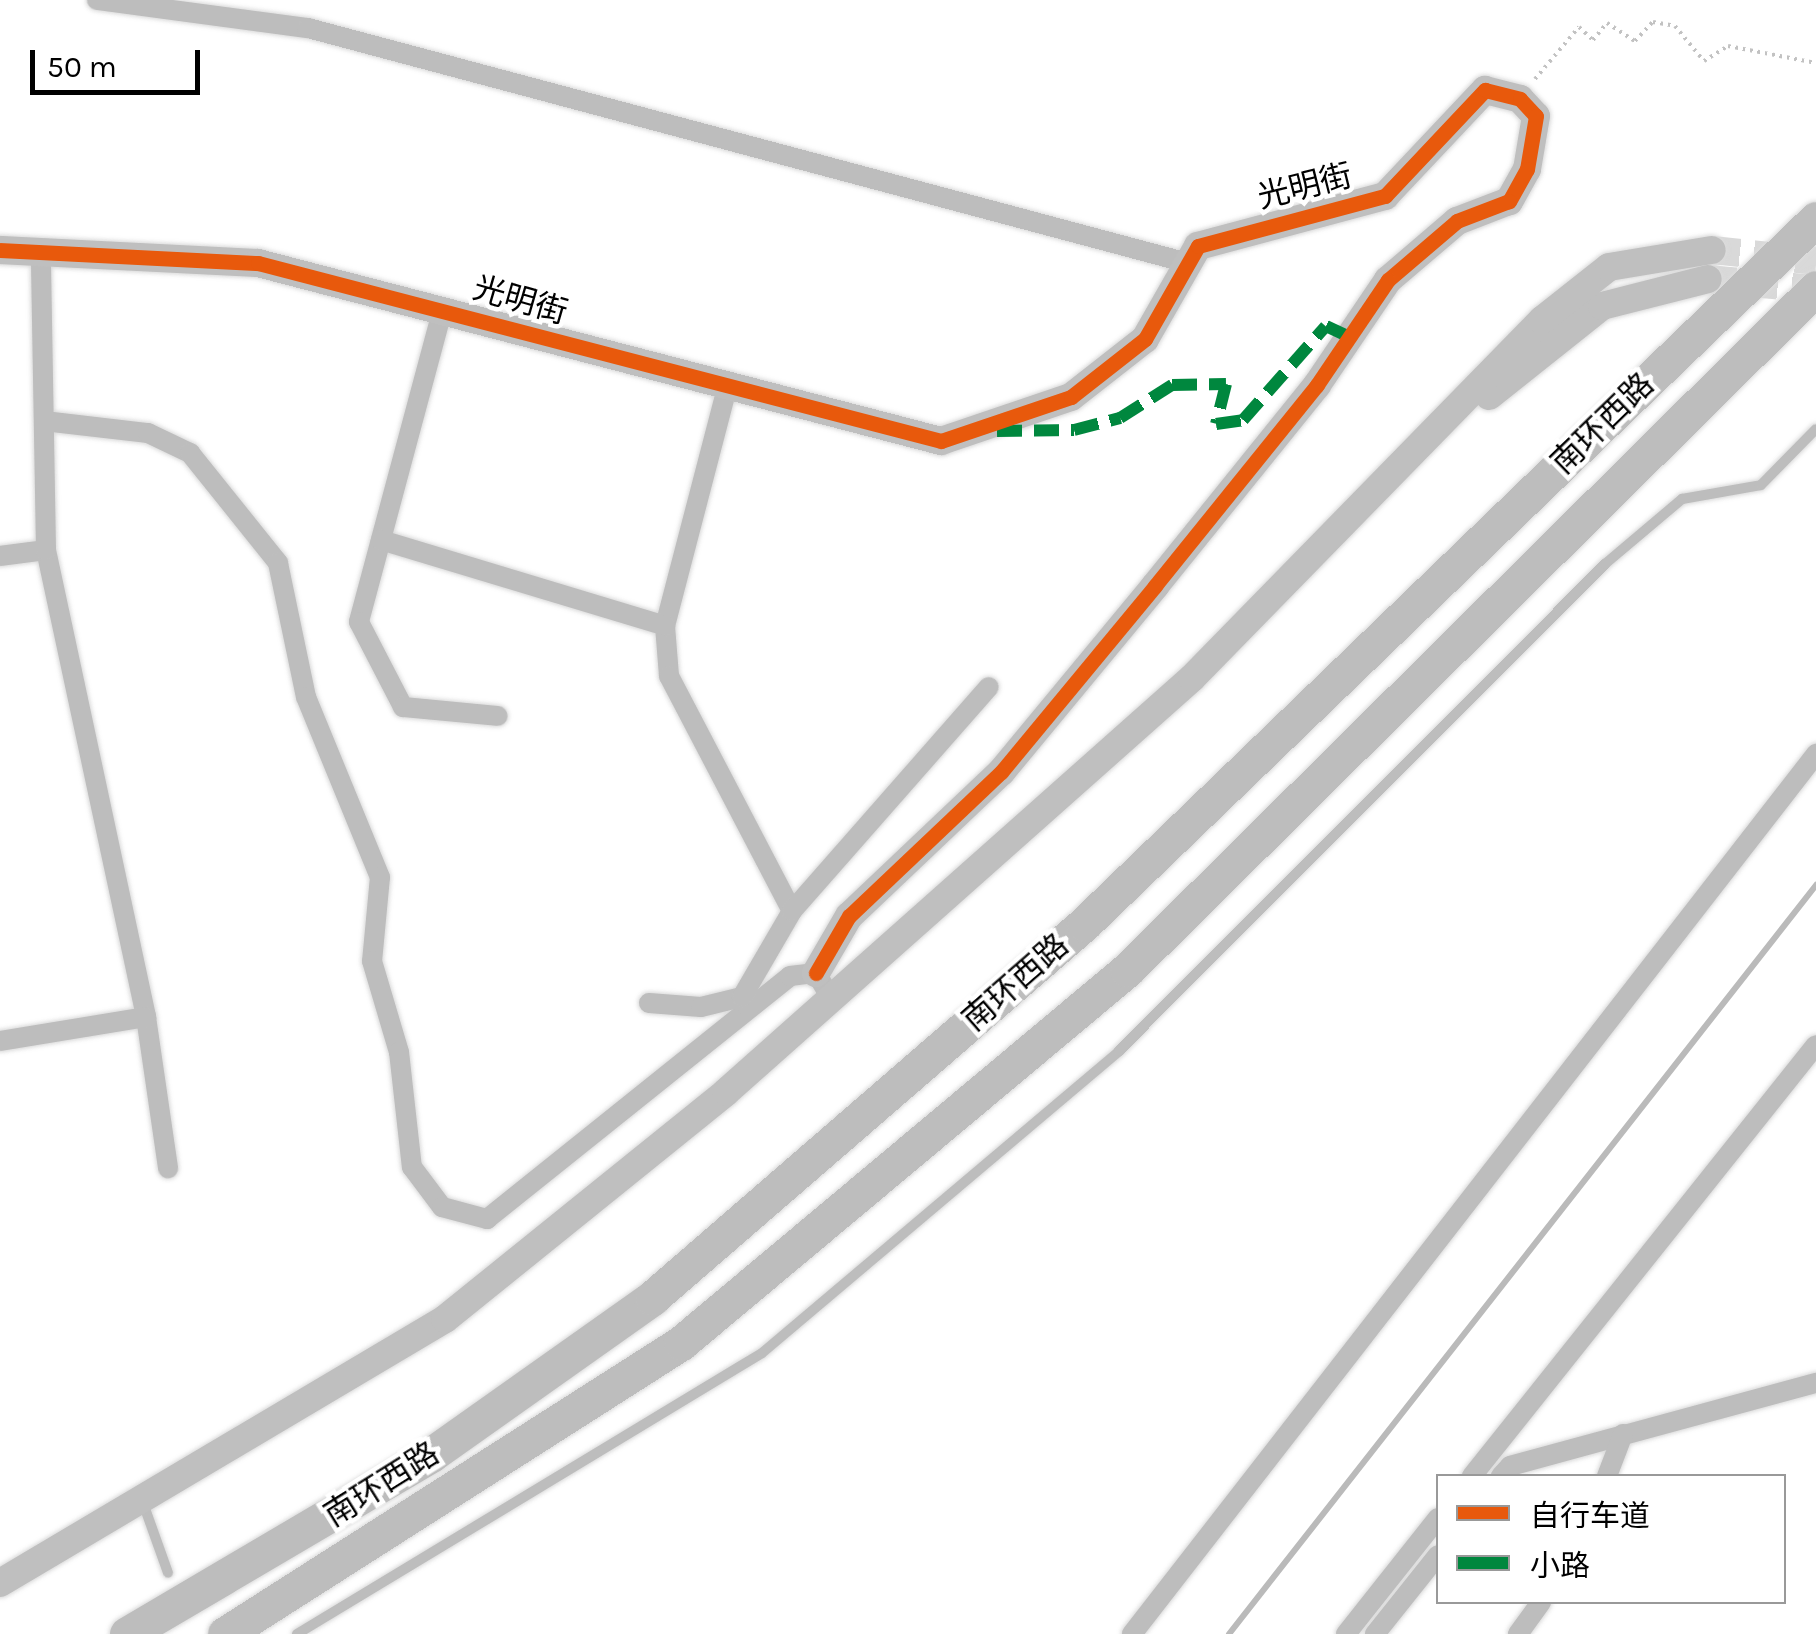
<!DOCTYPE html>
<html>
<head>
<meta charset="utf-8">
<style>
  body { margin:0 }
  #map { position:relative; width:1816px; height:1634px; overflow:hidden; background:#fff; font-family:Karla,"Noto Sans SC",sans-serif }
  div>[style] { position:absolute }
  .stream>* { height:6px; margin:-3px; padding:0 3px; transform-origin:3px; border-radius:3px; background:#bababa }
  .secondary-tunnel>* { height:28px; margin-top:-14px; transform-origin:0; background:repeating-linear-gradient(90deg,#d9d9d9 0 28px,transparent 0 42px) }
  .path>* { height:4px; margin-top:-2px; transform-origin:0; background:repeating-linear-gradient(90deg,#c2c2c2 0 2.5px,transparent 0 7.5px) }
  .roads { filter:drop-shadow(0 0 2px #dbdbdb) drop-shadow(0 0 2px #dbdbdb) }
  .lane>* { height:10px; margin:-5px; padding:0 5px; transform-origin:5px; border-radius:5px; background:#bdbdbd }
  .street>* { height:20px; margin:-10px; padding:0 10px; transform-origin:10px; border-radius:10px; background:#bdbdbd }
  .secondary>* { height:28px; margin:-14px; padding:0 14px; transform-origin:14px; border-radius:14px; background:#bfbfbf }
  .highway>* { height:35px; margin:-17.5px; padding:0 17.5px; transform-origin:17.5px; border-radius:17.5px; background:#bdbdbd }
  .quiet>* { height:12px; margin-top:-6px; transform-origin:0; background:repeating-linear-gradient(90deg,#00873e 0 25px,transparent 0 37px) }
  .cycleway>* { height:15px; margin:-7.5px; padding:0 7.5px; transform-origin:7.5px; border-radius:7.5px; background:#e8590c }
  span { translate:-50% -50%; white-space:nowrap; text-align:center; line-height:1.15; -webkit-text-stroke:9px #fff; paint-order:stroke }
  .street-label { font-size:32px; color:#000 }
  .legend { position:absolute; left:1436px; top:1474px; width:350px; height:130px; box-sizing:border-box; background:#fff; border:2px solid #999; margin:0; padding:12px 18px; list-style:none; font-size:30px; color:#000 }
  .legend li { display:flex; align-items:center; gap:20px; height:50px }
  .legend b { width:50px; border:2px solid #999 }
  .scale { position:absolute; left:30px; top:50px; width:170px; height:45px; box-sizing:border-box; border:5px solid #000; border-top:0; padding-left:12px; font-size:30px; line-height:35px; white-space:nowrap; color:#000; -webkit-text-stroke:8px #fff; paint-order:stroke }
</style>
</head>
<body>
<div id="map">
  <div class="stream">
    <i style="left:1229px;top:1634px;width:952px;rotate:-51.91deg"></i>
  </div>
  <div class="secondary-tunnel">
    <i style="left:1712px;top:250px;width:105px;rotate:6deg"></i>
    <i style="left:1708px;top:279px;width:108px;rotate:5.3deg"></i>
  </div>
  <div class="path">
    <i style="left:1535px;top:79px;width:68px;rotate:-49.8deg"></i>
    <i style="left:1579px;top:27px;width:19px;rotate:43deg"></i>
    <i style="left:1593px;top:40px;width:22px;rotate:-51deg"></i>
    <i style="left:1607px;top:23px;width:33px;rotate:33deg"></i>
    <i style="left:1635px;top:41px;width:26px;rotate:-47deg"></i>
    <i style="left:1653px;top:22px;width:22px;rotate:10deg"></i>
    <i style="left:1675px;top:26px;width:45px;rotate:50.4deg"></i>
    <i style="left:1704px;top:61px;width:28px;rotate:-32deg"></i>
    <i style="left:1728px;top:46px;width:90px;rotate:10.9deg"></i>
  </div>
  <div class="roads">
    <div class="lane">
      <i style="left:143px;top:1503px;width:74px;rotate:70.3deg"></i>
      <i style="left:297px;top:1634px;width:543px;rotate:-31.14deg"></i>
      <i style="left:762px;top:1353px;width:468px;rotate:-40.2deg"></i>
      <i style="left:1119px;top:1051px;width:688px;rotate:-45.06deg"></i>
      <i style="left:1605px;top:564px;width:101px;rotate:-40.2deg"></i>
      <i style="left:1682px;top:499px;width:80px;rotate:-10deg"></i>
      <i style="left:1761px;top:485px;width:78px;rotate:-45.5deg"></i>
    </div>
    <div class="street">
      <i style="left:97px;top:0;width:213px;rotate:7.6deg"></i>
      <i style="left:308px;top:28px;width:911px;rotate:14.95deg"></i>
      <i style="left:443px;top:308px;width:325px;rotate:105deg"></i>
      <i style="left:359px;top:622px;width:96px;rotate:62.6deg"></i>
      <i style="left:403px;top:707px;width:95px;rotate:5.4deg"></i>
      <i style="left:727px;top:388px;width:246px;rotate:104.6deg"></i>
      <i style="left:665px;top:626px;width:50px;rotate:85.4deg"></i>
      <i style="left:669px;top:676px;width:265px;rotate:62.4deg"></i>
      <i style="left:44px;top:421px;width:105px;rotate:6.6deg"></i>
      <i style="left:148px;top:433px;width:47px;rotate:25.5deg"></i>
      <i style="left:190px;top:453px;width:141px;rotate:51.3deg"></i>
      <i style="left:278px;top:563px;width:137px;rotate:78.2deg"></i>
      <i style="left:306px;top:697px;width:195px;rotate:67.7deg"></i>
      <i style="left:380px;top:877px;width:84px;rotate:95.4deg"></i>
      <i style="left:372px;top:961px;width:95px;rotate:73.5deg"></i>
      <i style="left:399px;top:1052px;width:116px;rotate:83.6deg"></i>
      <i style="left:412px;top:1167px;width:50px;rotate:53.1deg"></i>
      <i style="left:442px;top:1207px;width:47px;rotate:14.9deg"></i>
      <i style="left:487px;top:1219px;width:388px;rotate:-38.7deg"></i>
      <i style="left:790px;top:976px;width:26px;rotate:-7deg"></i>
      <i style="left:816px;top:973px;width:29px;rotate:59deg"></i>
      <i style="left:381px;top:540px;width:297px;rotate:16.8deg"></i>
      <i style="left:46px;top:550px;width:478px;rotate:77.9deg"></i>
      <i style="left:146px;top:1017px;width:153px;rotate:81.7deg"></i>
      <i style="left:0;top:556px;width:46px;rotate:-7.4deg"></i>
      <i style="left:46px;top:550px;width:298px;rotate:-91deg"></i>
      <i style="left:649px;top:1003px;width:52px;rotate:4.4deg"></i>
      <i style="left:701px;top:1007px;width:42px;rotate:-13.7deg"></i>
      <i style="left:749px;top:1008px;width:13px;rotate:-122deg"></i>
      <i style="left:742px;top:997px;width:99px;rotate:-59.8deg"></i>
      <i style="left:792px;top:911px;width:298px;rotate:-48.7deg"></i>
      <i style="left:0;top:1041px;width:148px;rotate:-9.3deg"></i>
      <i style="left:1472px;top:1476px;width:551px;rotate:-51.41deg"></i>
      <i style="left:1501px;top:1476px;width:13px;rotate:-48deg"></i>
      <i style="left:1510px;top:1466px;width:317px;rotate:-15.2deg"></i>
      <i style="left:1607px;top:1476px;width:45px;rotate:-69.1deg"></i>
      <i style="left:1132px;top:1634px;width:1115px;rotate:-52.14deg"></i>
      <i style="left:1346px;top:1634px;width:148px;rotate:-51.6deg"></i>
      <i style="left:1375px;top:1634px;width:101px;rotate:-51.4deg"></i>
      <i style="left:1518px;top:1634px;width:39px;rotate:-54deg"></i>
    </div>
    <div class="secondary">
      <i style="left:0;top:250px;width:258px;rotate:2.9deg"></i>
      <i style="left:258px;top:263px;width:706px;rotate:14.61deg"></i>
      <i style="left:941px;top:441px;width:137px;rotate:-18.7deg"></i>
      <i style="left:1071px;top:397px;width:94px;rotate:-38.1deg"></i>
      <i style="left:1145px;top:339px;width:107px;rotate:-60.3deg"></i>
      <i style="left:1198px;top:246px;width:194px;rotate:-15deg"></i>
      <i style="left:1385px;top:196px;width:146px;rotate:-46.7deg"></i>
      <i style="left:1485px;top:90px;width:36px;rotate:14deg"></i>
      <i style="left:1520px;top:99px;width:23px;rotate:47deg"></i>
      <i style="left:1536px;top:116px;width:54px;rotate:99.6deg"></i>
      <i style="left:1527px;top:169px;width:37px;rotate:119deg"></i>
      <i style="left:1509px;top:201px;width:56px;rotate:159deg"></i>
      <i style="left:1457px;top:221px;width:91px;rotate:139.5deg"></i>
      <i style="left:1388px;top:280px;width:127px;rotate:124.1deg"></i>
      <i style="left:1317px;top:385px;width:258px;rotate:128.9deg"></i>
      <i style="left:1155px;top:586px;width:241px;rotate:129.6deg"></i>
      <i style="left:1001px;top:772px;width:209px;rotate:136.5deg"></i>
      <i style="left:849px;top:916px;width:66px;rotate:120.1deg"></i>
      <i style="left:1489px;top:396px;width:144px;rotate:-38.5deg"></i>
      <i style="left:1602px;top:306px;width:109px;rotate:-14.3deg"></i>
      <i style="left:0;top:1583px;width:517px;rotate:-30.68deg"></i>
      <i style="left:445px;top:1319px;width:361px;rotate:-38.9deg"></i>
      <i style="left:726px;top:1092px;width:623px;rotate:-41.62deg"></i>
      <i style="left:1192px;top:678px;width:501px;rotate:-45.65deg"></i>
      <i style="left:1542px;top:320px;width:85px;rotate:-38.3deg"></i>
      <i style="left:1609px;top:267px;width:104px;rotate:-9.4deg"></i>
    </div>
    <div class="highway">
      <i style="left:127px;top:1634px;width:354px;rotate:-30.5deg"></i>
      <i style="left:432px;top:1454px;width:270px;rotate:-35.3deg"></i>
      <i style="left:652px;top:1298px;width:571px;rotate:-40.88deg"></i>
      <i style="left:1084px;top:924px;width:1016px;rotate:-43.92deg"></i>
      <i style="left:225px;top:1634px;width:541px;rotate:-32.54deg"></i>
      <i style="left:681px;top:1343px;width:581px;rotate:-39.91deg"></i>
      <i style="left:1127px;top:970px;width:969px;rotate:-44.71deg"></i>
    </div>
  </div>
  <div class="quiet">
    <i style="left:997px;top:431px;width:77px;rotate:-0.7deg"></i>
    <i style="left:1074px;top:430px;width:48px;rotate:-14.6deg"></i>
    <i style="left:1120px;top:418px;width:62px;rotate:-32.4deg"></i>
    <i style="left:1172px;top:385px;width:54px;rotate:-1.1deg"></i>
    <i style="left:1226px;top:384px;width:41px;rotate:104deg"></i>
    <i style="left:1216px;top:424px;width:27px;rotate:-8deg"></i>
    <i style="left:1243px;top:420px;width:125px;rotate:-48.6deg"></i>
    <i style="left:1326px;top:326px;width:26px;rotate:25deg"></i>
  </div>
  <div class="cycleway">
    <i style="left:0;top:250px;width:258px;rotate:2.9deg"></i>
    <i style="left:258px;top:263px;width:706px;rotate:14.61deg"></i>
    <i style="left:941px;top:441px;width:137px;rotate:-18.7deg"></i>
    <i style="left:1071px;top:397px;width:94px;rotate:-38.1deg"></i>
    <i style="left:1145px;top:339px;width:107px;rotate:-60.3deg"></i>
    <i style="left:1198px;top:246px;width:194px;rotate:-15deg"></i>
    <i style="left:1385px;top:196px;width:146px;rotate:-46.7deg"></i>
    <i style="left:1485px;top:90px;width:36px;rotate:14deg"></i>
    <i style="left:1520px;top:99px;width:23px;rotate:47deg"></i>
    <i style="left:1536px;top:116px;width:54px;rotate:99.6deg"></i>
    <i style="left:1527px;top:169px;width:37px;rotate:119deg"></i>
    <i style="left:1509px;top:201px;width:56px;rotate:159deg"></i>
    <i style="left:1457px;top:221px;width:91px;rotate:139.5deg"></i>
    <i style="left:1388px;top:280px;width:127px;rotate:124.1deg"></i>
    <i style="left:1317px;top:385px;width:258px;rotate:128.9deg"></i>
    <i style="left:1155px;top:586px;width:241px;rotate:129.6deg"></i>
    <i style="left:1001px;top:772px;width:209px;rotate:136.5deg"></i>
    <i style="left:849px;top:916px;width:66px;rotate:120.1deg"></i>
  </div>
  <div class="street-label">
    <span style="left:1305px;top:187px;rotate:-14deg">光明街</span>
    <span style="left:520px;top:301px;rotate:16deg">光明街</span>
    <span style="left:1603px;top:424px;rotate:-44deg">南环西路</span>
    <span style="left:1016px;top:983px;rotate:-41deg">南环西路</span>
    <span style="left:382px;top:1485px;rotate:-32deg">南环西路</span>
  </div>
  <ul class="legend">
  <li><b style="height:12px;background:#e8590c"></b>自行车道</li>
  <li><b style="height:12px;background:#00873e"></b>小路</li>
  </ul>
  <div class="scale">50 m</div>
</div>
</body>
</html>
